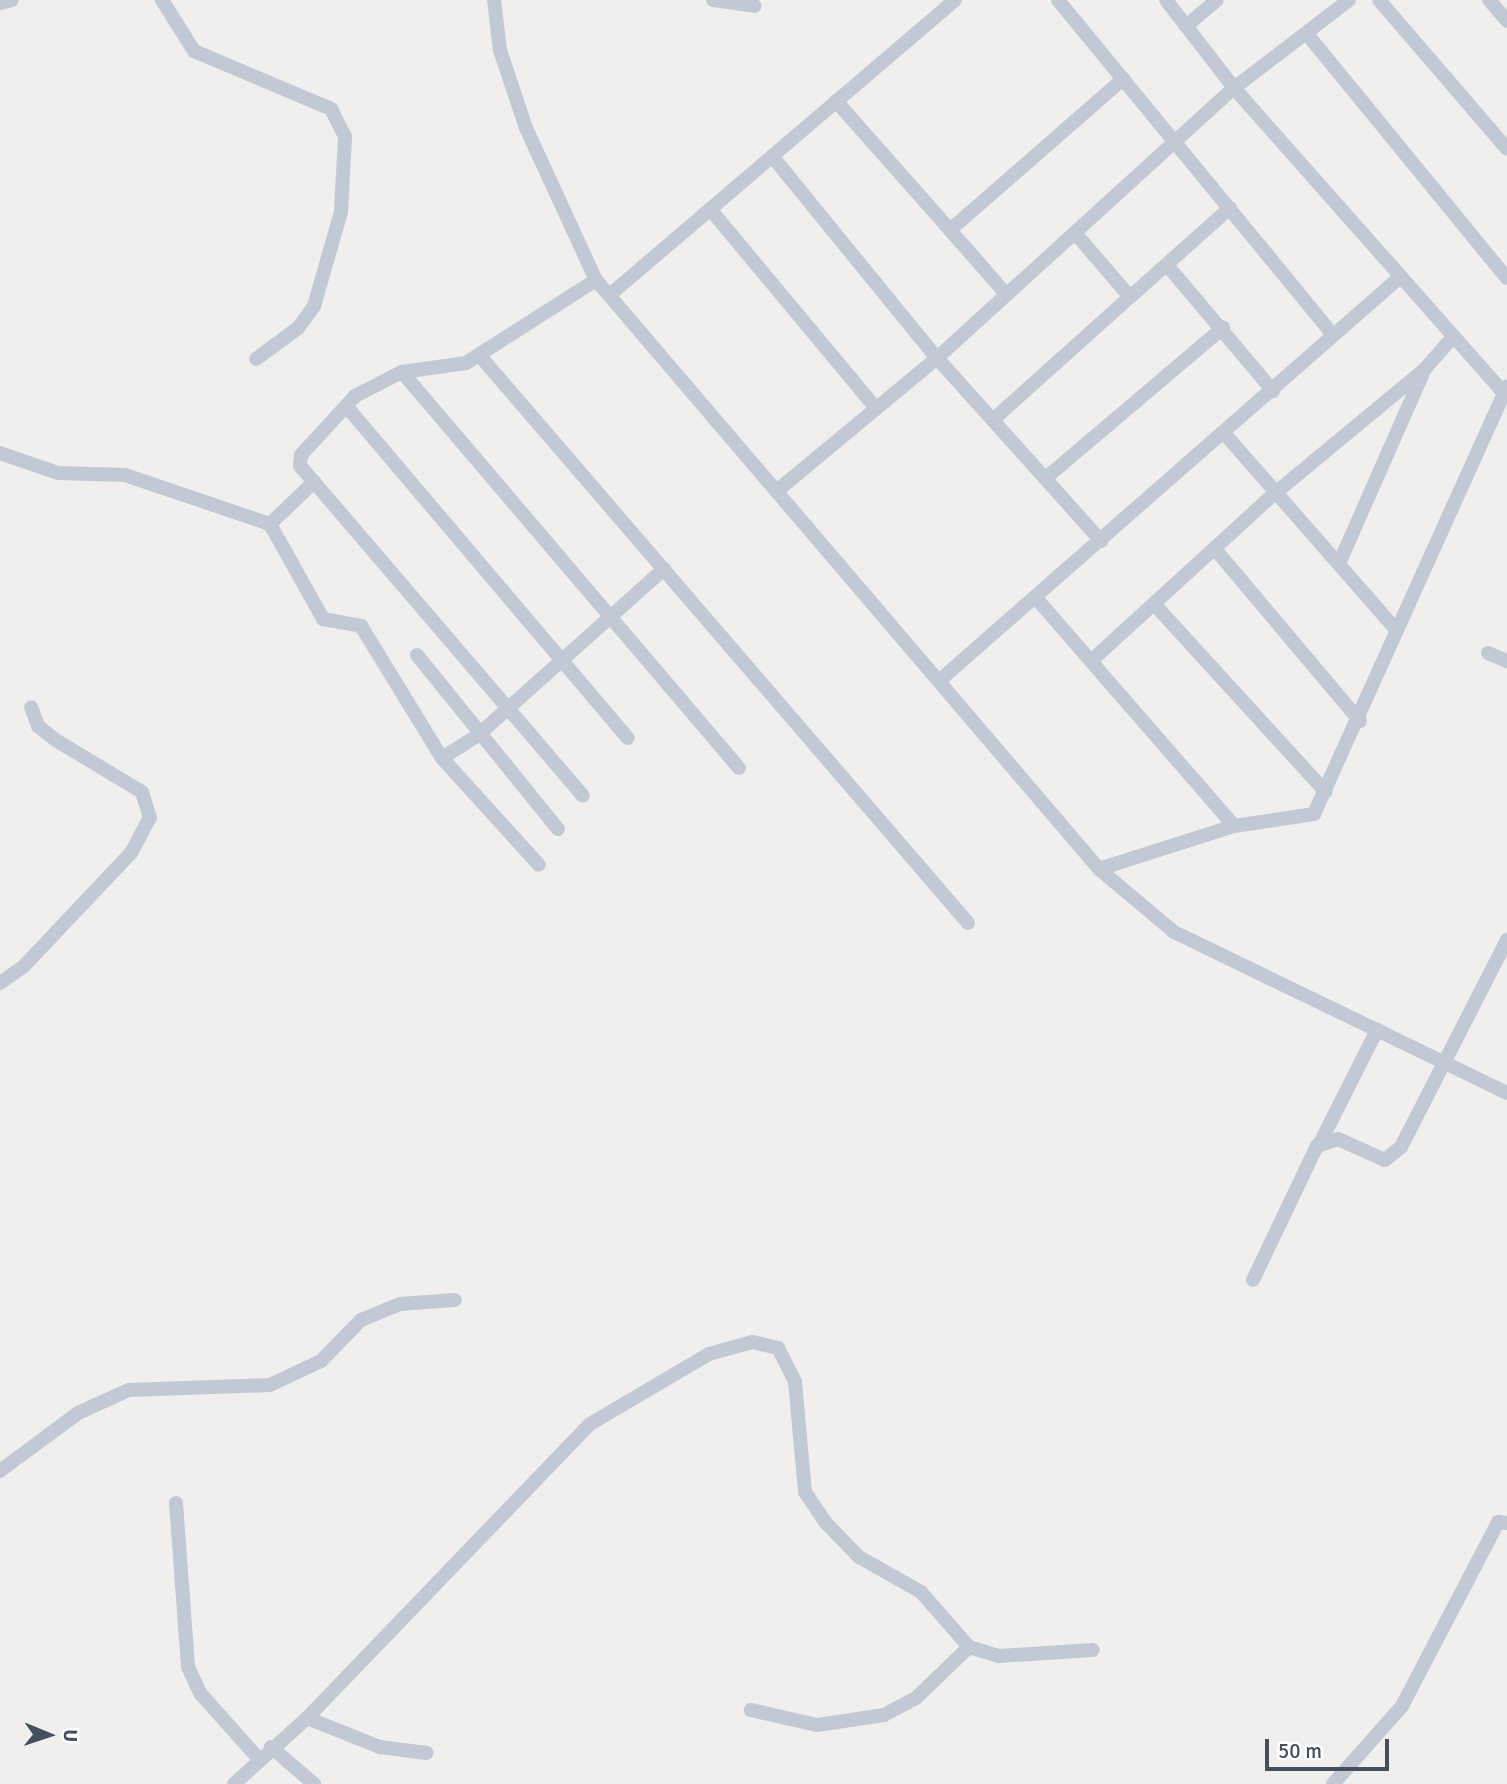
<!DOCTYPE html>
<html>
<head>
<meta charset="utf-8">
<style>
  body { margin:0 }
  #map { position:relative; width:1507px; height:1784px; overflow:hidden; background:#f1efee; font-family:Signika,sans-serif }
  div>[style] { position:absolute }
  .minor>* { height:14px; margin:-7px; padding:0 7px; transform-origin:7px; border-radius:7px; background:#c1c9d5 }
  span { translate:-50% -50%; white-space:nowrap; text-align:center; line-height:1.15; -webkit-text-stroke:5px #fff; paint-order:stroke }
  .north { position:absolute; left:14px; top:1700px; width:70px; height:70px; -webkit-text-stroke:5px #fff; paint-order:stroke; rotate:92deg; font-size:19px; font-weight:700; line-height:28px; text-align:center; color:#454f5e }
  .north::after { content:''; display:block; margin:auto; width:24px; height:32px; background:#454f5e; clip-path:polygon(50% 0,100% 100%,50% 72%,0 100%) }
  .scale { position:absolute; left:1265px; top:1739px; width:124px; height:32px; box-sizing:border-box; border:4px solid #454f5e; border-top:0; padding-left:9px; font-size:21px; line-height:24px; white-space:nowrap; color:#454f5e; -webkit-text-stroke:5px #fff; paint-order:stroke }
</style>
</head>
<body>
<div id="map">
  <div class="minor">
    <i style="left:162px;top:0;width:60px;rotate:57.9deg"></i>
    <i style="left:194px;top:51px;width:149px;rotate:22.9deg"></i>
    <i style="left:331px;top:109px;width:31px;rotate:63deg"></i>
    <i style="left:345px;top:137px;width:75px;rotate:93.1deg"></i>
    <i style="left:341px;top:212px;width:98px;rotate:106deg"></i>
    <i style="left:314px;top:306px;width:27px;rotate:126deg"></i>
    <i style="left:298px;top:328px;width:52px;rotate:143.6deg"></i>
    <i style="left:494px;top:0;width:50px;rotate:83.2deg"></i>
    <i style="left:500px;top:50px;width:82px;rotate:71.6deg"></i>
    <i style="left:526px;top:128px;width:167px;rotate:65.3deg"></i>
    <i style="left:596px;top:280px;width:775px;rotate:49.5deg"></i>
    <i style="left:1099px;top:869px;width:98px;rotate:40deg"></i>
    <i style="left:1174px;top:932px;width:370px;rotate:25.8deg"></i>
    <i style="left:713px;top:0;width:42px;rotate:8.1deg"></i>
    <i style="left:1058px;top:0;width:432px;rotate:50.6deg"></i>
    <i style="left:1166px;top:0;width:111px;rotate:52.3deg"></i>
    <i style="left:1234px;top:88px;width:145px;rotate:-37.4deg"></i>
    <i style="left:1379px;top:0;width:196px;rotate:49.3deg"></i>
    <i style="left:1489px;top:0;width:28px;rotate:49deg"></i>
    <i style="left:0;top:3px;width:12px;rotate:-14deg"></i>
    <i style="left:1186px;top:26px;width:40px;rotate:-40deg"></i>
    <i style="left:1307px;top:34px;width:315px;rotate:50.7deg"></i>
    <i style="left:836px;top:101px;width:172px;rotate:48.5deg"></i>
    <i style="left:772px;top:156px;width:261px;rotate:50.8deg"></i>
    <i style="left:937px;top:358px;width:246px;rotate:48.1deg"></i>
    <i style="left:710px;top:209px;width:256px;rotate:50.2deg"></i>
    <i style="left:1075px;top:233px;width:84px;rotate:49.3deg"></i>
    <i style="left:1130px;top:297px;width:134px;rotate:-41.7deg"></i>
    <i style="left:1167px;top:265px;width:165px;rotate:49.9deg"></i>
    <i style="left:612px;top:293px;width:451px;rotate:-40.5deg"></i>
    <i style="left:1006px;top:294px;width:85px;rotate:-131.2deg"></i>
    <i style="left:950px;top:230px;width:230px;rotate:-41.1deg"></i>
    <i style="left:480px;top:356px;width:748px;rotate:49.28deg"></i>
    <i style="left:402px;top:372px;width:520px;rotate:49.6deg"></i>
    <i style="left:347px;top:407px;width:434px;rotate:49.7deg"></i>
    <i style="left:995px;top:418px;width:181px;rotate:-41.9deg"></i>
    <i style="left:1223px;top:432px;width:264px;rotate:48.8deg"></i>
    <i style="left:0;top:453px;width:61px;rotate:19deg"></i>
    <i style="left:58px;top:473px;width:67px;rotate:1.7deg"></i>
    <i style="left:125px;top:475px;width:153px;rotate:18.7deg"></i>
    <i style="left:270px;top:524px;width:61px;rotate:-43.7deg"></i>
    <i style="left:314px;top:482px;width:21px;rotate:-131deg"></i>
    <i style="left:300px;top:466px;width:11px;rotate:-85deg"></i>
    <i style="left:301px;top:455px;width:80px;rotate:-47.5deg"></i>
    <i style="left:355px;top:396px;width:53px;rotate:-27.1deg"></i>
    <i style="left:402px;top:372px;width:65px;rotate:-8deg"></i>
    <i style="left:466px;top:363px;width:154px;rotate:-32.6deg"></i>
    <i style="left:1047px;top:477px;width:231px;rotate:-40.3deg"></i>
    <i style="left:314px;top:482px;width:413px;rotate:49.4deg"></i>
    <i style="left:778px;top:490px;width:207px;rotate:-39.7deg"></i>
    <i style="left:937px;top:358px;width:401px;rotate:-42.3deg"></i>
    <i style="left:1234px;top:88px;width:407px;rotate:48.5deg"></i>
    <i style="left:270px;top:524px;width:109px;rotate:60.8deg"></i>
    <i style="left:323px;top:619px;width:39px;rotate:10deg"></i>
    <i style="left:361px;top:626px;width:155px;rotate:58.5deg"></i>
    <i style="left:442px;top:758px;width:144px;rotate:47.8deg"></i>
    <i style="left:1215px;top:549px;width:225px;rotate:49.9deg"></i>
    <i style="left:1341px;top:559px;width:201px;rotate:-66.2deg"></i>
    <i style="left:1036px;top:598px;width:302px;rotate:49deg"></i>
    <i style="left:1155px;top:605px;width:253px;rotate:47.6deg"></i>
    <i style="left:1488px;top:653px;width:21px;rotate:23deg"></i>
    <i style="left:417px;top:655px;width:224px;rotate:51deg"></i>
    <i style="left:1091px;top:661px;width:248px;rotate:-42.4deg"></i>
    <i style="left:1274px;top:494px;width:195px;rotate:-39.6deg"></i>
    <i style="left:1424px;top:370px;width:44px;rotate:-48.7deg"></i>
    <i style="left:940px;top:680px;width:612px;rotate:-41.22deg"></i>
    <i style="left:442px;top:758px;width:41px;rotate:-32.2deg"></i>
    <i style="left:477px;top:736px;width:251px;rotate:-41.8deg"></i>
    <i style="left:1099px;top:869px;width:142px;rotate:-17.7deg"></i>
    <i style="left:1234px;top:826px;width:81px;rotate:-8.5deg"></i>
    <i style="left:1314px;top:814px;width:469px;rotate:-65.7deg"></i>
    <i style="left:0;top:983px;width:29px;rotate:-35deg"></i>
    <i style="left:24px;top:966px;width:156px;rotate:-46.6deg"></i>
    <i style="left:131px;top:853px;width:40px;rotate:-62deg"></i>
    <i style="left:150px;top:818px;width:27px;rotate:-107deg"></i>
    <i style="left:142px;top:792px;width:99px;rotate:-149deg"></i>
    <i style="left:57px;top:741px;width:24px;rotate:-142deg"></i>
    <i style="left:38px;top:726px;width:20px;rotate:-110deg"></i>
    <i style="left:1320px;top:1143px;width:127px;rotate:-63.2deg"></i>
    <i style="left:1253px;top:1280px;width:148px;rotate:-64.5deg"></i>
    <i style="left:1317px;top:1146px;width:22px;rotate:-18deg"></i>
    <i style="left:1338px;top:1139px;width:51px;rotate:24.1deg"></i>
    <i style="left:1385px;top:1160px;width:21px;rotate:-39deg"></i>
    <i style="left:1401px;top:1147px;width:233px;rotate:-62.9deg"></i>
    <i style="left:0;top:1471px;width:97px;rotate:-36.6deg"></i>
    <i style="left:78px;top:1413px;width:56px;rotate:-24.3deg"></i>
    <i style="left:129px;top:1390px;width:141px;rotate:-2deg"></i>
    <i style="left:270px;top:1385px;width:56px;rotate:-25.2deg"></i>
    <i style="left:321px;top:1361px;width:57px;rotate:-45.7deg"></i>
    <i style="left:361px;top:1320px;width:42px;rotate:-22.3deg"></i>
    <i style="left:400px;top:1304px;width:55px;rotate:-4.2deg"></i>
    <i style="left:176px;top:1503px;width:164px;rotate:85.8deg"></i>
    <i style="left:188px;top:1667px;width:29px;rotate:65deg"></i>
    <i style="left:200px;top:1693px;width:87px;rotate:48.3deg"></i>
    <i style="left:969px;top:1647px;width:31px;rotate:17deg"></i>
    <i style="left:999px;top:1656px;width:94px;rotate:-3.7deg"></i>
    <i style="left:307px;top:1718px;width:79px;rotate:21.7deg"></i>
    <i style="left:380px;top:1747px;width:47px;rotate:7.3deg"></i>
    <i style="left:271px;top:1747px;width:57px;rotate:40.7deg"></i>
    <i style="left:234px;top:1784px;width:98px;rotate:-42.1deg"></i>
    <i style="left:307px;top:1718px;width:408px;rotate:-46.1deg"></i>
    <i style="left:590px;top:1424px;width:138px;rotate:-30.5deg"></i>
    <i style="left:709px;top:1354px;width:45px;rotate:-15.6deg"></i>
    <i style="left:752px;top:1342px;width:27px;rotate:13deg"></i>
    <i style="left:778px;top:1348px;width:38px;rotate:63deg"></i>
    <i style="left:795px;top:1382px;width:110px;rotate:84.8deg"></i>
    <i style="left:805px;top:1492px;width:37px;rotate:56deg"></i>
    <i style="left:826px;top:1523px;width:47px;rotate:45.9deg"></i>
    <i style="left:859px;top:1557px;width:71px;rotate:29.4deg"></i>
    <i style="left:921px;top:1592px;width:73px;rotate:48.9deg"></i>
    <i style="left:969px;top:1647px;width:74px;rotate:136.1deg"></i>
    <i style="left:916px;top:1698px;width:36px;rotate:152deg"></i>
    <i style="left:884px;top:1715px;width:68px;rotate:171.5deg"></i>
    <i style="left:817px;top:1725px;width:68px;rotate:-167.2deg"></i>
    <i style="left:1333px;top:1784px;width:104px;rotate:-48.5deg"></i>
    <i style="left:1402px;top:1706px;width:208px;rotate:-62.4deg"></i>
    <i style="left:1498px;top:1522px;width:9px;rotate:6deg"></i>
  </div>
  <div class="north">U</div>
  <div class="scale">50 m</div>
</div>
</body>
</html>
